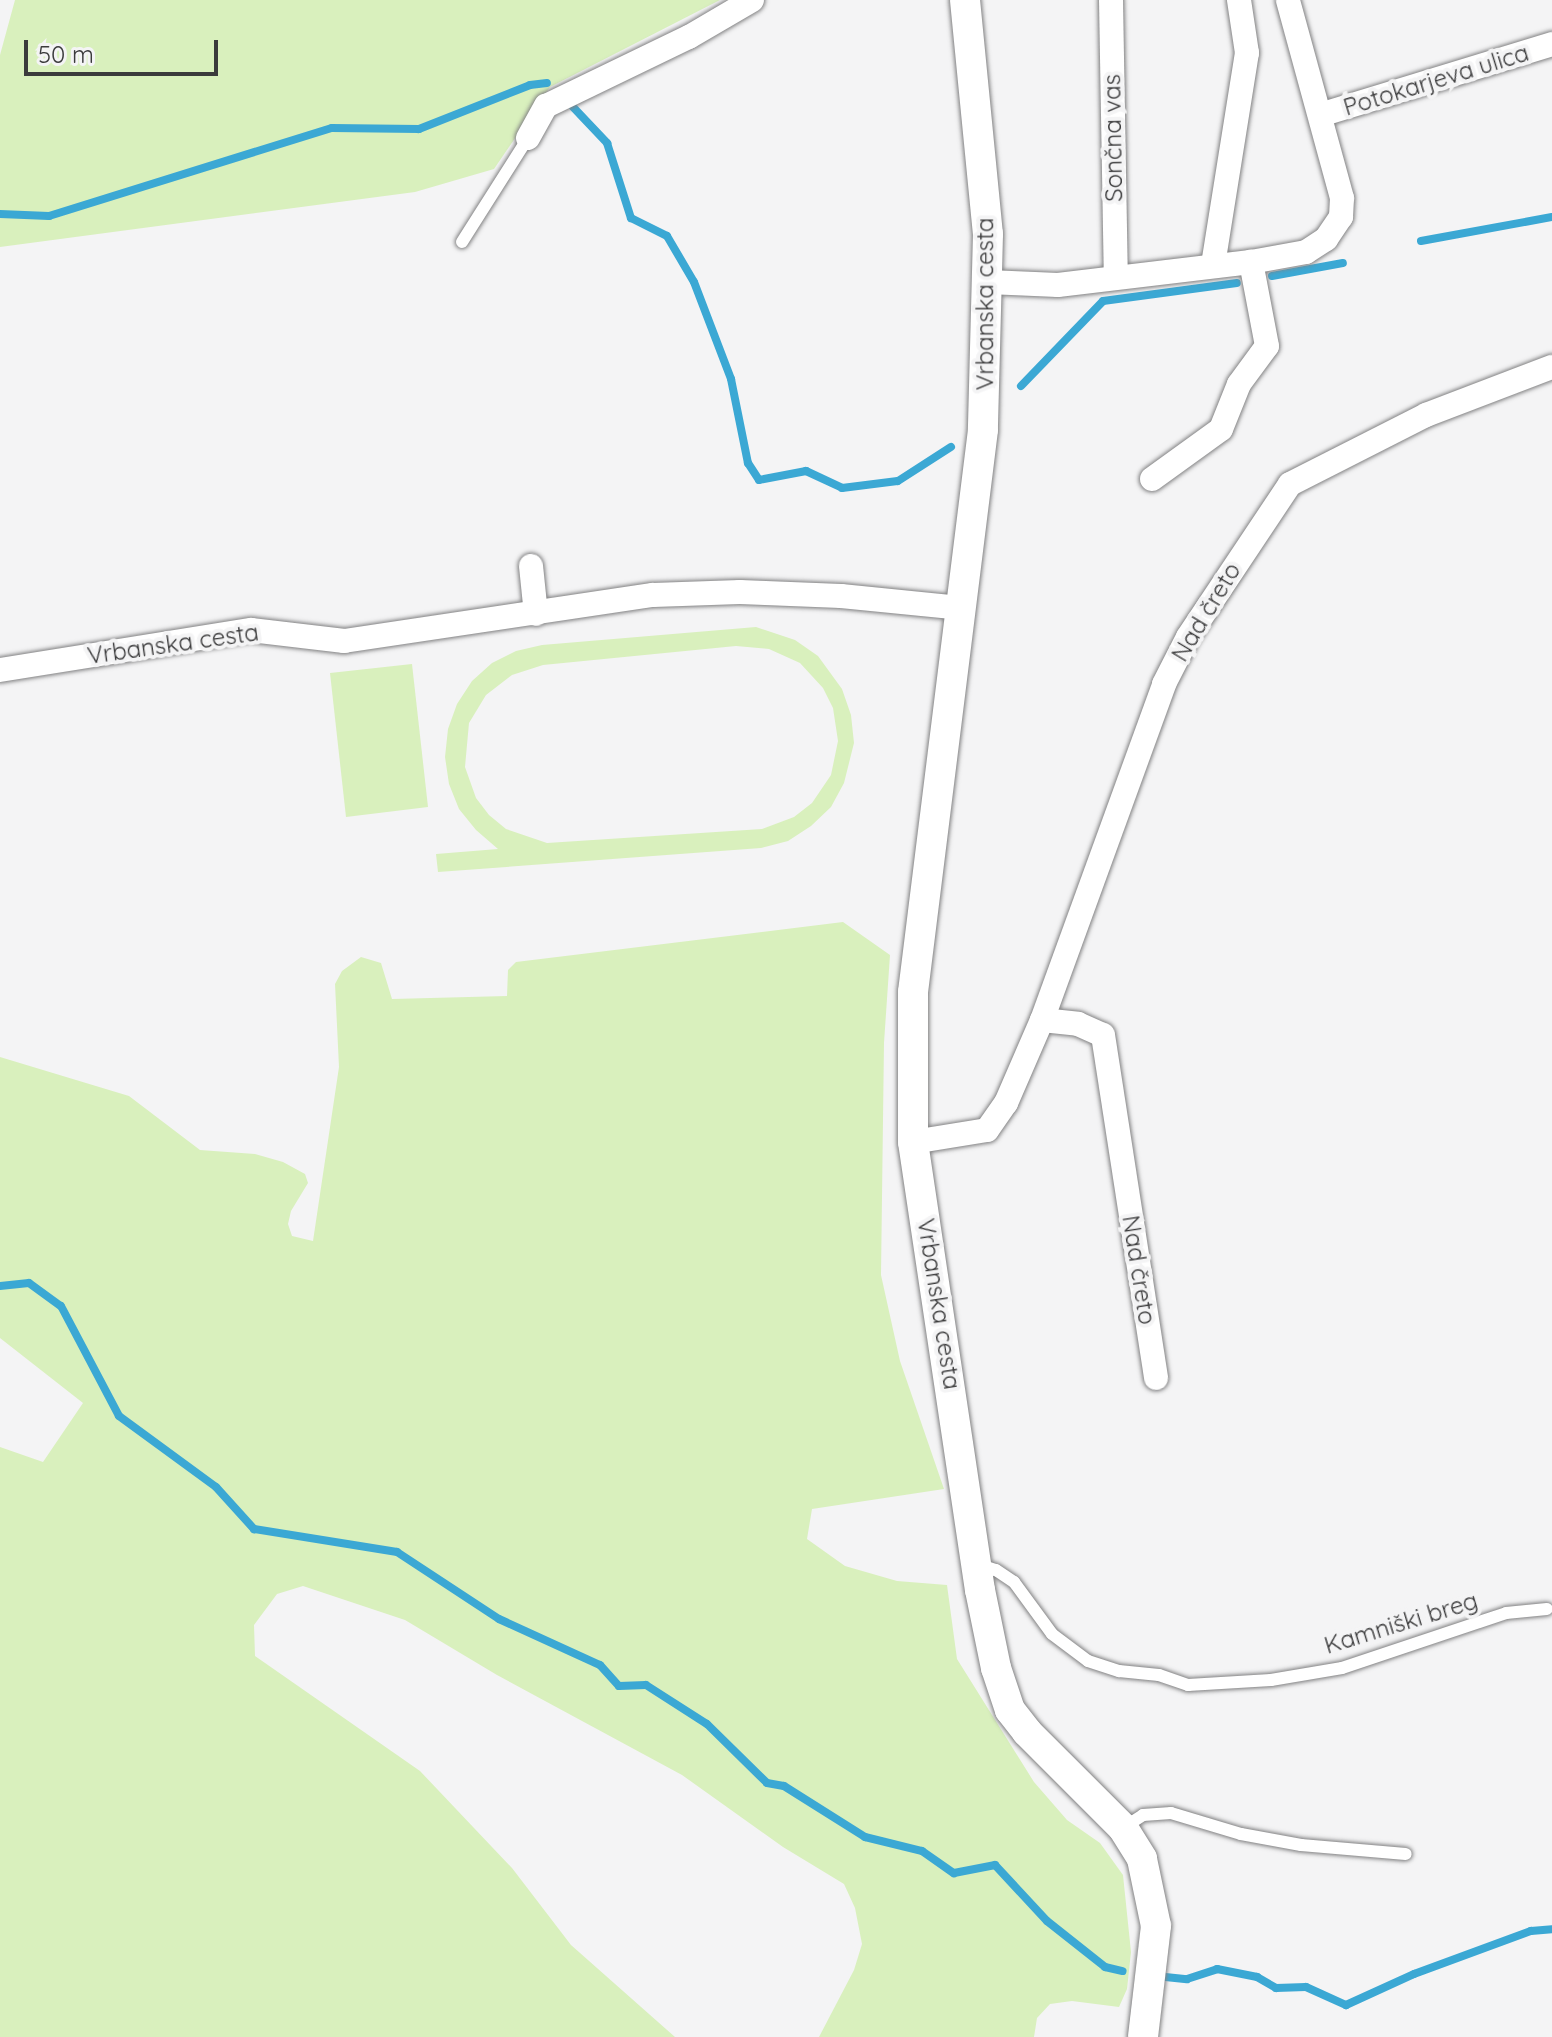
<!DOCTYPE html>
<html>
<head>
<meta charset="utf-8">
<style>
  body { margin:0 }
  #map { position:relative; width:1552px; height:2037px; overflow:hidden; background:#f4f4f5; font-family:Quicksand,sans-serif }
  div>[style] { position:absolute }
  .green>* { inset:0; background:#d9f0bd }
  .stream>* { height:8px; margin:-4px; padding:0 4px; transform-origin:4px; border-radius:4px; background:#3ba8d4 }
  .roads { filter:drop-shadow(0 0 2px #828283) drop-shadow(0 0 2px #828283) }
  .service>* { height:12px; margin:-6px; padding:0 6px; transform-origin:6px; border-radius:6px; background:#fff }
  .minor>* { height:24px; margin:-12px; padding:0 12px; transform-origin:12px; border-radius:12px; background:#fff }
  .tertiary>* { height:30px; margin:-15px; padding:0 15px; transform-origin:15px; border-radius:15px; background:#fff }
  span { translate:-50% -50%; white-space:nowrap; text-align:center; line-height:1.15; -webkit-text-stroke:8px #f4f4f5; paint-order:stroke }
  .street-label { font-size:24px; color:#3b3b3c }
  .scale { position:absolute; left:24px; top:40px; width:194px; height:36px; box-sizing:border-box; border:4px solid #3b3b3c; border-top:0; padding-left:10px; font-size:24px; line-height:28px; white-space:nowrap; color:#3b3b3c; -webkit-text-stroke:6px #f4f4f5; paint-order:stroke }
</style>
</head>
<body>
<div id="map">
  <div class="green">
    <i style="clip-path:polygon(15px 0,720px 0,550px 87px,494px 169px,415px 192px,0 247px,0 55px)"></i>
    <i style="clip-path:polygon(evenodd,756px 627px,795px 640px,818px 656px,842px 689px,851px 715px,854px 743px,844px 783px,831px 807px,811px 826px,788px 841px,761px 848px,438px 872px,436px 854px,498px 849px,476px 830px,459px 809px,449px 784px,445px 757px,448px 729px,457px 704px,472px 681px,492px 663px,516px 651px,542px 645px,756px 627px,736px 646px,769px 649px,800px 663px,823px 688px,833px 708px,838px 741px,831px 775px,812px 803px,794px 817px,762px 829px,547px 843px,506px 829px,489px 815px,476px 798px,465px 767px,469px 723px,486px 695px,512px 675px,543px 665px,736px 646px)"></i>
    <i style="clip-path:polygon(412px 664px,428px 807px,346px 817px,330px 673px)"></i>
    <i style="clip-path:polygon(843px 922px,890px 955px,884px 1043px,881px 1275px,900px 1361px,944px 1489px,812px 1509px,807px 1539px,845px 1566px,897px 1581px,947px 1585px,957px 1659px,1034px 1782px,1067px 1820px,1100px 1843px,1123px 1875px,1131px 1952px,1127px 1989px,1119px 2007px,1072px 2001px,1050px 2004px,1037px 2018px,1034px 2037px,819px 2037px,854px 1970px,862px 1944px,855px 1908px,844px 1884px,783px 1847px,682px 1775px,497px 1675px,405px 1620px,303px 1586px,277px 1594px,254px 1625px,255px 1656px,420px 1771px,512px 1868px,571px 1945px,675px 2037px,0 2037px,0 1447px,43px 1462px,83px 1403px,0 1338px,0 1057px,129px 1096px,200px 1150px,255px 1154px,283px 1162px,305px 1174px,308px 1183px,291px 1211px,288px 1224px,292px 1236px,313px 1241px,339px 1067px,335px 984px,342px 971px,361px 957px,381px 963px,392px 999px,507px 996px,508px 970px,516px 962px)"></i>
  </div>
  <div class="stream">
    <i style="left:573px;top:107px;width:50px;rotate:46.6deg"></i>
    <i style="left:607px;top:143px;width:79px;rotate:72.3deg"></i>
    <i style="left:631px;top:218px;width:40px;rotate:26.6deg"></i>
    <i style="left:667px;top:236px;width:53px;rotate:59.6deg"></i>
    <i style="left:694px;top:282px;width:104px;rotate:69.1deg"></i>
    <i style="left:731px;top:379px;width:86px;rotate:78.6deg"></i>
    <i style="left:748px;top:463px;width:20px;rotate:57deg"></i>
    <i style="left:759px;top:480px;width:48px;rotate:-10.8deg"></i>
    <i style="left:806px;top:471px;width:40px;rotate:25deg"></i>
    <i style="left:842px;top:488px;width:56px;rotate:-7.1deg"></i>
    <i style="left:898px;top:481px;width:63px;rotate:-32.7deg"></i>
    <i style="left:0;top:214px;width:49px;rotate:2.3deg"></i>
    <i style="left:49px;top:216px;width:296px;rotate:-17.3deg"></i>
    <i style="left:332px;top:128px;width:87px;rotate:0.7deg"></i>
    <i style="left:419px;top:129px;width:119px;rotate:-21.6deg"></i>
    <i style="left:530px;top:85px;width:17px;rotate:-7deg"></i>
    <i style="left:1421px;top:241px;width:133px;rotate:-10.4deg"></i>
    <i style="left:1272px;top:276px;width:72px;rotate:-10.4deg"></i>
    <i style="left:1021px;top:386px;width:118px;rotate:-46deg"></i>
    <i style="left:1103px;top:301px;width:135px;rotate:-7.7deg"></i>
    <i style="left:0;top:1286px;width:29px;rotate:-6deg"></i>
    <i style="left:29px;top:1283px;width:39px;rotate:36deg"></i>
    <i style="left:61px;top:1306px;width:124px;rotate:62.2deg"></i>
    <i style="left:119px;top:1416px;width:120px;rotate:36.2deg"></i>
    <i style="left:216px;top:1487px;width:57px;rotate:47.9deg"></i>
    <i style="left:254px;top:1529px;width:145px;rotate:9.1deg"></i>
    <i style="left:397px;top:1552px;width:122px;rotate:33.3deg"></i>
    <i style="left:499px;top:1619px;width:111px;rotate:24.5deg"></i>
    <i style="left:600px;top:1665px;width:28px;rotate:48deg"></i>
    <i style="left:619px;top:1686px;width:27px;rotate:-2deg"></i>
    <i style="left:646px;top:1685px;width:72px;rotate:32.6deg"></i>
    <i style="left:707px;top:1724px;width:84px;rotate:44.5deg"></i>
    <i style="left:767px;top:1783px;width:17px;rotate:10deg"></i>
    <i style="left:784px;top:1786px;width:96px;rotate:32.2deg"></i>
    <i style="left:865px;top:1837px;width:59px;rotate:13.8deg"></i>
    <i style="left:922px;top:1851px;width:39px;rotate:35deg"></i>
    <i style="left:954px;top:1873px;width:42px;rotate:-11deg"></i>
    <i style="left:995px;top:1865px;width:76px;rotate:47.1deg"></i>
    <i style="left:1047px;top:1921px;width:74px;rotate:38.4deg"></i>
    <i style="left:1105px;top:1967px;width:18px;rotate:13deg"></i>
    <i style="left:1156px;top:1976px;width:31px;rotate:6deg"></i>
    <i style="left:1187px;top:1979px;width:32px;rotate:-18deg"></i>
    <i style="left:1217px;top:1969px;width:41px;rotate:11.3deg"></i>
    <i style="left:1257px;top:1977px;width:22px;rotate:30deg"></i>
    <i style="left:1276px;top:1988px;width:30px;rotate:-2deg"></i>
    <i style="left:1306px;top:1987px;width:44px;rotate:24.2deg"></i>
    <i style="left:1346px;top:2005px;width:75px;rotate:-24.5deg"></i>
    <i style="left:1414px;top:1974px;width:125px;rotate:-20.2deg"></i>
    <i style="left:1531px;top:1931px;width:21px;rotate:-5deg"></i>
  </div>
  <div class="roads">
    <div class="service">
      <i style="left:462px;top:242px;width:123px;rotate:-57.6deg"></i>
      <i style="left:977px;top:1564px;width:20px;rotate:18deg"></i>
      <i style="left:996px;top:1570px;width:22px;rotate:34deg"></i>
      <i style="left:1014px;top:1582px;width:64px;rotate:53.8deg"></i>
      <i style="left:1052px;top:1634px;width:45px;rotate:36.9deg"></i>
      <i style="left:1088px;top:1661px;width:33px;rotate:18deg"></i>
      <i style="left:1119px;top:1671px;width:40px;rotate:5.7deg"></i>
      <i style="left:1159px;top:1675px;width:31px;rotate:19deg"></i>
      <i style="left:1188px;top:1685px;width:83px;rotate:-3.4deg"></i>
      <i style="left:1271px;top:1680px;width:72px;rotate:-9.6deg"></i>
      <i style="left:1342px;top:1668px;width:173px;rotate:-18.5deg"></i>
      <i style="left:1506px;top:1613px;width:41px;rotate:-5.6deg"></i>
      <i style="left:1123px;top:1828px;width:24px;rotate:-33deg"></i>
      <i style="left:1143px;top:1815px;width:28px;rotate:-4deg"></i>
      <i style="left:1171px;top:1813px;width:73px;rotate:16.7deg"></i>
      <i style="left:1241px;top:1834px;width:61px;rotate:10.4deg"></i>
      <i style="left:1301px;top:1845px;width:105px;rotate:4.9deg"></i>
    </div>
    <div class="minor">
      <i style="left:1111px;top:0;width:277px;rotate:89deg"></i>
      <i style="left:1320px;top:115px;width:243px;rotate:-17deg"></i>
      <i style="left:528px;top:138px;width:37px;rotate:-61deg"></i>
      <i style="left:546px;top:106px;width:159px;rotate:-25.8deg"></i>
      <i style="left:689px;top:37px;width:73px;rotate:-30.4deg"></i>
      <i style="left:1213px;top:265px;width:215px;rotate:-80.9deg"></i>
      <i style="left:1247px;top:53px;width:54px;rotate:-98.6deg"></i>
      <i style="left:988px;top:282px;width:70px;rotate:2.5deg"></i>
      <i style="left:1058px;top:285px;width:194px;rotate:-6.8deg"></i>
      <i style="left:1251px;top:262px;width:56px;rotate:-10.3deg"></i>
      <i style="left:1306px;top:252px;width:24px;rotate:-33deg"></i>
      <i style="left:1326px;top:239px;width:27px;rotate:-56deg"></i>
      <i style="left:1341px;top:217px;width:19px;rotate:-87deg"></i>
      <i style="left:1342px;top:198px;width:205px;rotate:-105.3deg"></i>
      <i style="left:1152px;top:479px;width:85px;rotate:-35.9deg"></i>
      <i style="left:1221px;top:429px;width:48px;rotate:-68.2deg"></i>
      <i style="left:1239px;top:384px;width:47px;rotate:-53.6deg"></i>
      <i style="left:1267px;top:346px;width:86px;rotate:-100.8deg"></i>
      <i style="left:531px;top:566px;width:48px;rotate:84.1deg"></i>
      <i style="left:0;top:670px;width:254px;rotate:-9.1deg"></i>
      <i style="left:251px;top:630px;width:94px;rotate:6.7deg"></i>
      <i style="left:344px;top:641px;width:312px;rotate:-8.5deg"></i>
      <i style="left:653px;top:595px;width:87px;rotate:-2deg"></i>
      <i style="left:740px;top:592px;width:101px;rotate:2.3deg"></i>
      <i style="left:841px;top:596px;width:122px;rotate:5.7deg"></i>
      <i style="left:1042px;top:1020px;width:36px;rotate:6deg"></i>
      <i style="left:1078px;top:1024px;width:27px;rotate:24deg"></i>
      <i style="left:1103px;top:1035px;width:347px;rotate:81.2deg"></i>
      <i style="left:913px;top:1142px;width:75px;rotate:-9.2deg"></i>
      <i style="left:987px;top:1130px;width:33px;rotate:-55deg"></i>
      <i style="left:1006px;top:1103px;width:90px;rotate:-66.6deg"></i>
      <i style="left:1042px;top:1020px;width:357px;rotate:-70deg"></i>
      <i style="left:1164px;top:684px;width:53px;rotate:-62.9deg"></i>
      <i style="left:1188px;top:637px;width:184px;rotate:-56.3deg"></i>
      <i style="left:1290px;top:484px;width:153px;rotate:-26.9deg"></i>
      <i style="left:1426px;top:415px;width:135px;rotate:-20.9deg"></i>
    </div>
    <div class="tertiary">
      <i style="left:965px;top:0;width:235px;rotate:84.4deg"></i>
      <i style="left:988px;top:234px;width:196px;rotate:91.5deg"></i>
      <i style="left:983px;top:430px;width:566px;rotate:97.1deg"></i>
      <i style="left:913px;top:992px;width:150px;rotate:90deg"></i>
      <i style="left:913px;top:1142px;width:453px;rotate:81.5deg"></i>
      <i style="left:980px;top:1590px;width:80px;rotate:78.4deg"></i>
      <i style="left:996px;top:1668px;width:44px;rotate:71.6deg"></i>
      <i style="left:1010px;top:1710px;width:28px;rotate:52deg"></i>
      <i style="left:1027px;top:1732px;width:136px;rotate:45deg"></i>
      <i style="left:1123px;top:1828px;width:36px;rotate:58deg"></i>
      <i style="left:1142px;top:1859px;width:68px;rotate:78.2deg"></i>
      <i style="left:1156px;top:1926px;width:112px;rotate:96.7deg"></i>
    </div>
  </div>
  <div class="street-label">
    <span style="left:1436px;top:80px;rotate:-17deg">Potokarjeva ulica</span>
    <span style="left:1113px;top:138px;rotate:-91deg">Sončna vas</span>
    <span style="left:985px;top:304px;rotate:-90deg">Vrbanska cesta</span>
    <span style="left:1206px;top:612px;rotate:-59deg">Nad čreto</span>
    <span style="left:173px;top:644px;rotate:-8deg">Vrbanska cesta</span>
    <span style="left:1139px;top:1270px;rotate:81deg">Nad čreto</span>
    <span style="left:939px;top:1304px;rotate:81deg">Vrbanska cesta</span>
    <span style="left:1401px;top:1623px;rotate:-17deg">Kamniški breg</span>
  </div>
  <div class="scale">50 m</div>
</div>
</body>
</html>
